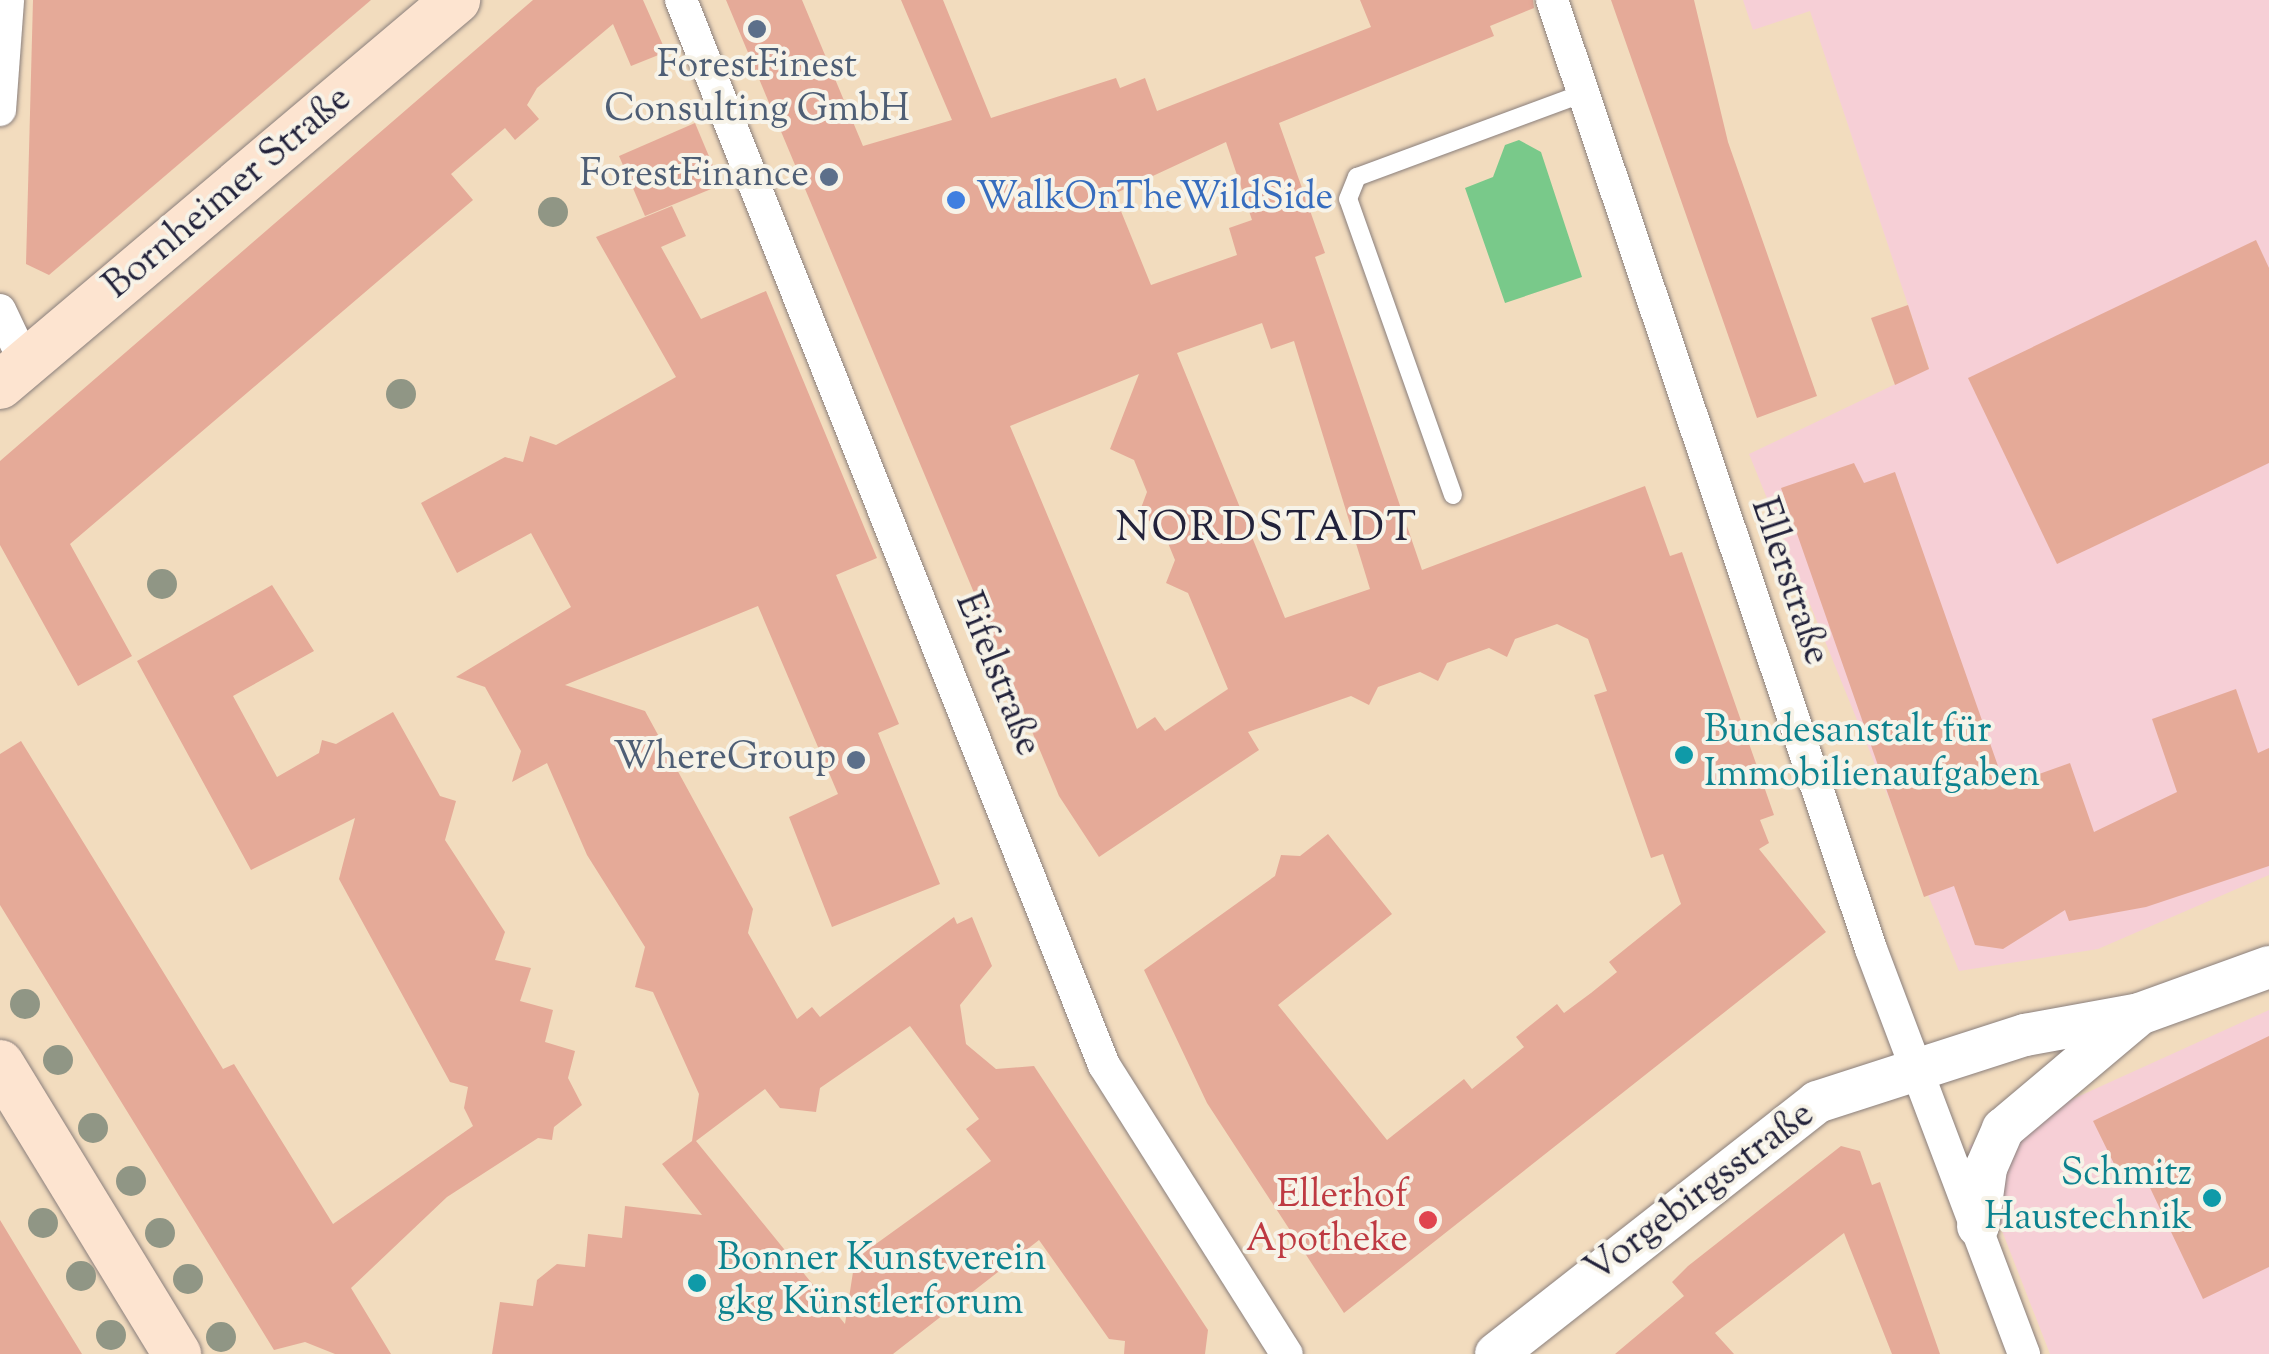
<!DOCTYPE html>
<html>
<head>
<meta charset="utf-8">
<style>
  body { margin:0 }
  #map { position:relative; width:2269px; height:1354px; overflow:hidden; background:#f2dcbe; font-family:"Sorts Mill Goudy",serif }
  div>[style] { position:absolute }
  .built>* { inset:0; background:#f6cfd6 }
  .green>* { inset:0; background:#79c98a }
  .building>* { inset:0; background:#e5aa98 }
  .roads { filter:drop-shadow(0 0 2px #8a7f7c) drop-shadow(0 0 2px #8a7f7c) }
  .service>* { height:18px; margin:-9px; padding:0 9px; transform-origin:9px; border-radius:9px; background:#fff }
  .minor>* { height:32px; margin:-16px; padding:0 16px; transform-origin:16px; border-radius:16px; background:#fff }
  .tertiary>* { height:42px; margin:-21px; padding:0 21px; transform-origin:21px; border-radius:21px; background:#fff }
  .secondary>* { height:48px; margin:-24px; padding:0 24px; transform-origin:24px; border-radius:24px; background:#fde4d0 }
  .trees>* { width:30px; height:30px; margin:-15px; border-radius:50%; background:#909685 }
  .dots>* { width:28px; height:28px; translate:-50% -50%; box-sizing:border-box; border:5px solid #f7f3e8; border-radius:50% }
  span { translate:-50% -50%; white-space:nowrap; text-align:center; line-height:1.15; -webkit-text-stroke:8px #f7f3e8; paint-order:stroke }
  .service-label { font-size:38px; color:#4e5e75 }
  .right { translate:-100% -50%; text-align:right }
  .street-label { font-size:38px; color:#22223b }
  .shop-label { font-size:38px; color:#366cbe }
  .left { translate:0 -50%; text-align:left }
  .culture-label { font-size:38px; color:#0d838f }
  .health-label { font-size:38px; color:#be3a42 }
  .quarter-label { font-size:42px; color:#22223b; letter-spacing:2.5px }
</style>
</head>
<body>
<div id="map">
  <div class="built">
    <i style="clip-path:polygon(1743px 0,2269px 0,2269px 875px,2098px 949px,1959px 971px,1749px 454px,1929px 368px,1810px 11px,1753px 30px)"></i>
    <i style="clip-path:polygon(2269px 1010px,2269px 1354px,2050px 1354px,1969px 1146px)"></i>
  </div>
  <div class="green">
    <i style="clip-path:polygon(1519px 140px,1541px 152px,1582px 277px,1505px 303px,1465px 188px,1493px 177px,1505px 145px)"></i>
  </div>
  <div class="building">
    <i style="clip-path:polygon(33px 0,371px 0,49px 275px,26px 264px)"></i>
    <i style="clip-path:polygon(533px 0,643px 0,666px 52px,631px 66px,613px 24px,537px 88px,527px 105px,539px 119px,515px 140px,505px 128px,451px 174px,473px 200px,70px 544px,132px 656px,78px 686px,0 545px,0 461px)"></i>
    <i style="clip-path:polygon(evenodd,726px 0,802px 0,863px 146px,952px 120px,901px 0,943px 0,991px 118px,1116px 78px,1120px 88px,1145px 78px,1157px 111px,1371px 27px,1360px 0,1533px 0,1534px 8px,1490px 26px,1494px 36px,1279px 123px,1325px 253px,1315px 257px,1422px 570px,1645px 486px,1670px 556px,1682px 552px,1774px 815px,1760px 820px,1769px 843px,1759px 849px,1826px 932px,1344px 1313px,1207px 1103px,1144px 970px,1275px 876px,1281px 855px,1300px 856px,1328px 834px,1392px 914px,1278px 1005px,1387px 1140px,1464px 1079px,1472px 1089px,1524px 1047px,1516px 1037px,1557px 1004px,1564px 1013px,1591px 993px,1617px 972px,1609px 962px,1681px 904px,1663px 854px,1651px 858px,1594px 695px,1607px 691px,1588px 639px,1557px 624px,1515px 639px,1507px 657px,1489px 648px,1447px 663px,1438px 681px,1420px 672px,1378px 687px,1369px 705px,1351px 696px,1248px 732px,1259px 750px,1099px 857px,1059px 796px,726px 0,1226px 142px,1252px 220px,1229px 228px,1237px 255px,1151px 285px,1114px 194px,1226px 142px,726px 0,1262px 323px,1271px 349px,1294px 341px,1370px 589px,1285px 618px,1177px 353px,1262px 323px,726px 0,1139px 374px,1110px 449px,1134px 460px,1147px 492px,1138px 516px,1161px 526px,1175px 560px,1166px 583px,1188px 593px,1228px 689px,1165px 731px,1155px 717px,1137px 729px,1010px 426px,1139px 374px)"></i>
    <i style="clip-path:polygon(1611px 0,1694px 0,1728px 142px,1817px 396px,1757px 418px)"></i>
    <i style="clip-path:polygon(695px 123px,721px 185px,645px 216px,619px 156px)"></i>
    <i style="clip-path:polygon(evenodd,672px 206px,686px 236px,661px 247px,701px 319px,766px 291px,877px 558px,836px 575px,899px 724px,878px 733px,940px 884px,832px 927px,789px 817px,838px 794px,758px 606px,565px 685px,645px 711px,753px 909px,748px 933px,797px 1019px,812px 1007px,820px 1017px,954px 917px,957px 924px,972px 917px,992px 966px,960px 1005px,966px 1044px,996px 1069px,1034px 1066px,1208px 1330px,1205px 1354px,1124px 1354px,1125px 1341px,1109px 1339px,1039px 1240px,893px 1354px,492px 1354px,500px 1302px,533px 1306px,537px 1280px,557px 1264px,585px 1267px,588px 1234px,622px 1238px,625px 1206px,702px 1215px,662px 1164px,692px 1141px,699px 1094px,653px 992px,635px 987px,645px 947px,587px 855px,547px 763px,512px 782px,521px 751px,485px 687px,456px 677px,571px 607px,531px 533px,457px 573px,421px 503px,505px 457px,523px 462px,530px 436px,556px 445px,676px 377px,596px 237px,672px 206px,910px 1026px,979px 1119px,966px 1129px,991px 1161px,855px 1259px,845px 1324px,696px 1141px,765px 1089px,780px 1108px,816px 1112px,820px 1088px,910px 1026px)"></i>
    <i style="clip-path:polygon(2256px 240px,2269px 268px,2269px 463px,2057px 564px,1968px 378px)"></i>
    <i style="clip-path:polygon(1908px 305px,1929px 369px,1895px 385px,1871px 318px)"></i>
    <i style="clip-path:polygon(1854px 463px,1864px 483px,1895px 472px,2005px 786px,2070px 763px,2094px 832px,2177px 792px,2152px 719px,2236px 689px,2258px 753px,2269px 748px,2269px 866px,2146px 907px,2069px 921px,2065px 910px,2003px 949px,1975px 945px,1954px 886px,1924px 897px,1781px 488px)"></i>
    <i style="clip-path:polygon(272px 585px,314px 651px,233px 696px,277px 777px,319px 753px,322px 740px,336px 744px,393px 712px,440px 796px,456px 801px,445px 840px,505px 932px,495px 960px,531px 968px,520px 1001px,553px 1010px,545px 1042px,575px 1051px,568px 1078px,582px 1105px,554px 1127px,552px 1140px,538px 1138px,447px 1197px,351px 1288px,391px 1354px,335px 1354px,305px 1342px,274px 1350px,0 905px,0 754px,21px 741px,223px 1069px,234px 1064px,333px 1224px,473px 1126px,464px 1108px,468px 1087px,450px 1082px,339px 879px,355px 818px,251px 870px,137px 661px)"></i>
    <i style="clip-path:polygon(2269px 1036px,2269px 1267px,2203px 1299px,2142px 1171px,2122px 1180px,2093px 1121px)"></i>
    <i style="clip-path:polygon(1841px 1146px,1860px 1151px,1872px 1185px,1880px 1182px,1940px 1354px,1892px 1354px,1844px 1233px,1715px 1333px,1734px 1354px,1615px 1354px,1684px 1296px,1672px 1282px,1688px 1266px)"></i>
    <i style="clip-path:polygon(0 1220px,37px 1281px,82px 1354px,0 1354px)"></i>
  </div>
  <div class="roads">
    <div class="service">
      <i style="left:1453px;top:495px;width:314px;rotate:-109.5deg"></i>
      <i style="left:1348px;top:199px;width:24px;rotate:-68deg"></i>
      <i style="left:1357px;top:177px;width:242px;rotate:-20.3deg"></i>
    </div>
    <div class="minor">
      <i style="left:681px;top:0;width:1146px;rotate:68.34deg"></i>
      <i style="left:1104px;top:1065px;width:342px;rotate:57.7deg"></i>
      <i style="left:1552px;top:0;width:1001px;rotate:71.42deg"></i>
      <i style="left:1871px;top:949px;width:433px;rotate:69.3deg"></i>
      <i style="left:0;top:110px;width:110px;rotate:-85.8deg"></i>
      <i style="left:0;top:310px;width:61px;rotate:64.7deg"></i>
    </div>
    <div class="tertiary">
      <i style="left:1978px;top:1226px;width:59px;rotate:-82.1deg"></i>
      <i style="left:1986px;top:1168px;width:43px;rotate:-66.4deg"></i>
      <i style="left:2003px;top:1129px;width:172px;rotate:-40.1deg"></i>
      <i style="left:1496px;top:1354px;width:408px;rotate:-38.1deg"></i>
      <i style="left:1817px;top:1102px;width:219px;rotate:-17.9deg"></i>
      <i style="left:2025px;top:1035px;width:116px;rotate:-10.4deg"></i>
      <i style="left:2139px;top:1014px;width:138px;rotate:-19.9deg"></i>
    </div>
    <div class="secondary">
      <i style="left:0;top:385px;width:597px;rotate:-40.17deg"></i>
      <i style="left:0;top:1064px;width:340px;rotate:58.6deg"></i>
    </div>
  </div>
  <div class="trees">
    <i style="left:553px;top:212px"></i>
    <i style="left:401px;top:394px"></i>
    <i style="left:162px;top:584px"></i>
    <i style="left:25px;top:1004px"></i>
    <i style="left:58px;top:1060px"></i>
    <i style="left:93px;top:1128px"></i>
    <i style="left:131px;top:1181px"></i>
    <i style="left:43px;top:1223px"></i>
    <i style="left:160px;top:1233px"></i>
    <i style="left:81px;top:1276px"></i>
    <i style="left:188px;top:1279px"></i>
    <i style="left:111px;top:1335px"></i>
    <i style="left:221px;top:1337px"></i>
  </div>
  <div class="dots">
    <i style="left:757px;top:29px;background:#5c6f8a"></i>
    <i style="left:829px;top:177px;background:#5c6f8a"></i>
    <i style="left:956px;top:200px;background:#3f7fe0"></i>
    <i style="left:1684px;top:755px;background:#0f9aa8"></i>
    <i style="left:856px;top:760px;background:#5c6f8a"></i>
    <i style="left:2212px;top:1198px;background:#0f9aa8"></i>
    <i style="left:1428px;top:1220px;background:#e0444e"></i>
    <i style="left:697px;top:1283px;background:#0f9aa8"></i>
  </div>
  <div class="service-label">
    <span style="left:757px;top:90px">ForestFinest<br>Consulting GmbH</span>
    <span class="right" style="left:809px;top:177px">ForestFinance</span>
    <span class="right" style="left:836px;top:760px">WhereGroup</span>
  </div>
  <div class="street-label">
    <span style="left:229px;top:194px;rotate:-40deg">Bornheimer Straße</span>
    <span style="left:1788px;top:582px;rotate:71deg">Ellerstraße</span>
    <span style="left:996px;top:675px;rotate:68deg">Eifelstraße</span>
    <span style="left:1701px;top:1194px;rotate:-37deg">Vorgebirgsstraße</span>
  </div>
  <div class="shop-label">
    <span class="left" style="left:976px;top:200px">WalkOnTheWildSide</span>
  </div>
  <div class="culture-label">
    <span class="left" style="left:1704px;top:755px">Bundesanstalt für<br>Immobilienaufgaben</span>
    <span class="right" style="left:2192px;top:1198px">Schmitz<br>Haustechnik</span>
    <span class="left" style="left:717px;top:1283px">Bonner Kunstverein<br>gkg Künstlerforum</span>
  </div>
  <div class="health-label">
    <span class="right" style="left:1408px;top:1220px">Ellerhof<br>Apotheke</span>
  </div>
  <div class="quarter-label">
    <span style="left:1267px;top:530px">NORDSTADT</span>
  </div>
</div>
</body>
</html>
